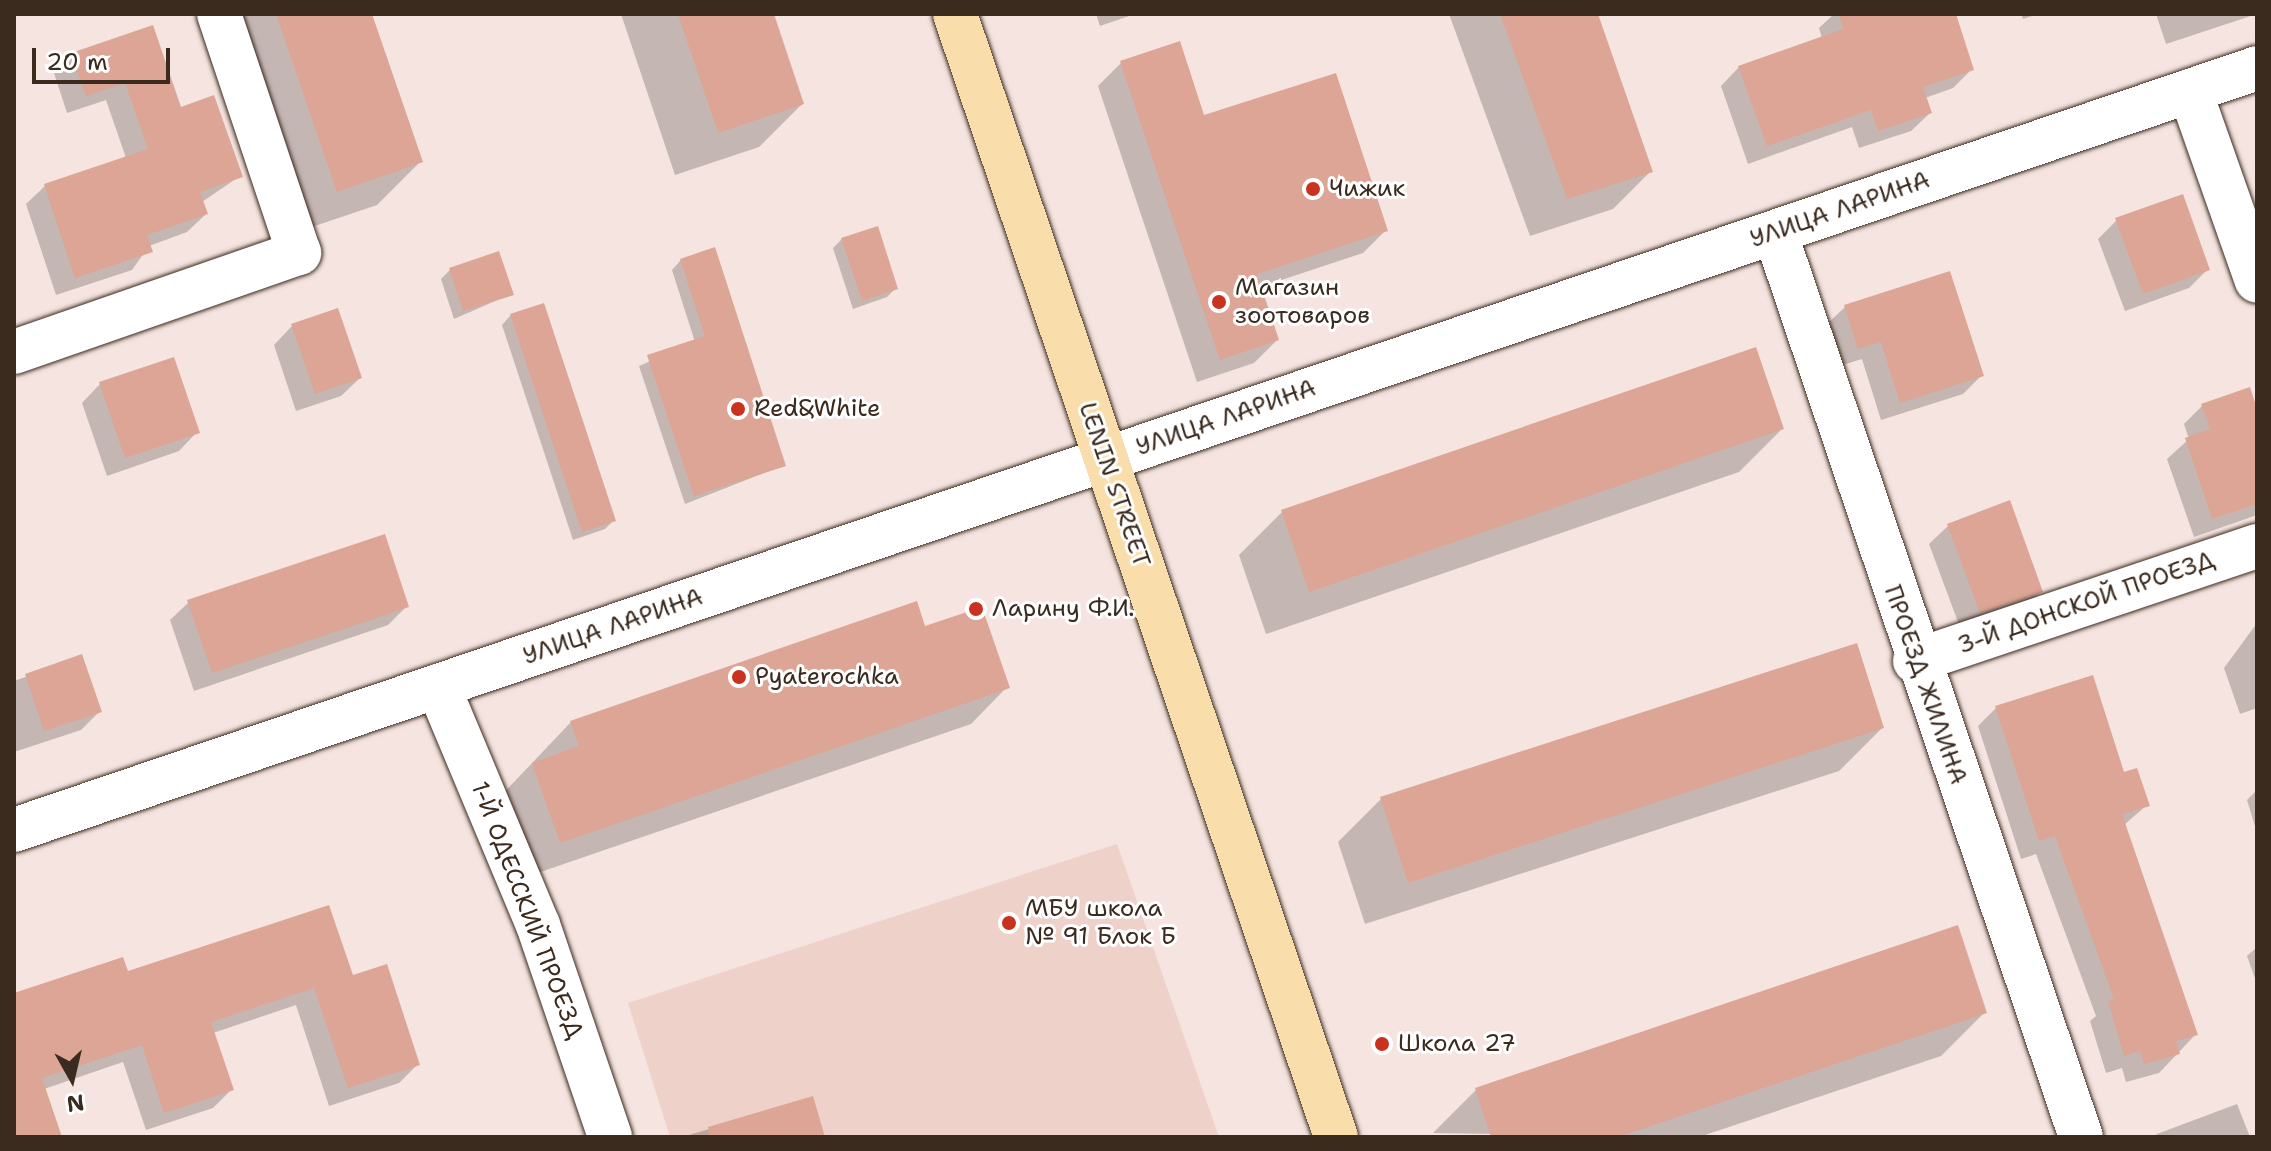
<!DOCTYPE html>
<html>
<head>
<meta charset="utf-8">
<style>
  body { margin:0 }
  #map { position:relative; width:2271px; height:1151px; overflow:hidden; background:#f5e4df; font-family:"Shantell Sans",sans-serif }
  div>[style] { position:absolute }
  .built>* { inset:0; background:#eed1c9 }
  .shadow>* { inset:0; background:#0003 }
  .building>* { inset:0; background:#dda595 }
  .roads { filter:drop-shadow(0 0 2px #3b2a1e) drop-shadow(0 0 2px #3b2a1e) }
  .minor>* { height:44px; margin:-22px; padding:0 22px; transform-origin:22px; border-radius:22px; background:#fff }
  .major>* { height:44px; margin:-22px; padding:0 22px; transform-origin:22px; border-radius:22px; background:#f9deab }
  .dots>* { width:22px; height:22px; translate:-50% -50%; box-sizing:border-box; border:4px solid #fff; border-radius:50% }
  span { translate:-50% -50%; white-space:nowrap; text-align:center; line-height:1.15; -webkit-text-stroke:6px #fff; paint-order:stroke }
  .poi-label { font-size:24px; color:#3b2a1e }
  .left { translate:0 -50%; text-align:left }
  .street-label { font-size:24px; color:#3b2a1e }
  .frame { position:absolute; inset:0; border:16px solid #3b2a1e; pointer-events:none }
  .north { position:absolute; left:32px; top:1039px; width:80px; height:80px; -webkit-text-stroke:6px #fff; paint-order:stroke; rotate:172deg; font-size:22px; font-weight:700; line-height:32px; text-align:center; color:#3b2a1e }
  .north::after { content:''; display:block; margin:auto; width:28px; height:36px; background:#3b2a1e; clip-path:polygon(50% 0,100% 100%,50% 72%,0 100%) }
  .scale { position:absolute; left:32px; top:48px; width:138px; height:36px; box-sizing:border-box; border:4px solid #3b2a1e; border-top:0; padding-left:10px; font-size:24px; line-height:28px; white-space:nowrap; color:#3b2a1e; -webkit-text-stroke:6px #fff; paint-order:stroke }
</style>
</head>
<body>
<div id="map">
  <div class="built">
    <i style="clip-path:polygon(1117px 844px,1219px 1137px,670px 1137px,628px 1003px)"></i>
  </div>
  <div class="shadow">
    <i style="clip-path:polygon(219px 14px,370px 14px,420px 162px,377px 205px,294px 233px)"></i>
    <i style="clip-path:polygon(621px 14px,772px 14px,802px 104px,759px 147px,675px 175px)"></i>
    <i style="clip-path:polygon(1096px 14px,1135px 14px,1100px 26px)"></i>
    <i style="clip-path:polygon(1449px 14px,1596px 14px,1651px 171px,1613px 209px,1530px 236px)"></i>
    <i style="clip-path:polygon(1834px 14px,1954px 14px,1972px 69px,1953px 88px,1925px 98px,1930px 113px,1911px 131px,1859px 148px,1852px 127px,1748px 164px,1721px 86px,1739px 67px,1822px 38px,1819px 28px)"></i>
    <i style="clip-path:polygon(2021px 14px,2038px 14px,2023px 19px)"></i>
    <i style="clip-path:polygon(2156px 14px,2257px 14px,2166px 44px)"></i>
    <i style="clip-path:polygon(72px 55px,180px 109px,240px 176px,202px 202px,206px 214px,187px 232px,149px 246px,132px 270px,56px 295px,26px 204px,45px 186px,126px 158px,106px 100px,67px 113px,54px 73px)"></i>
    <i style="clip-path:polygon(1121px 63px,1386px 230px,1363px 253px,1260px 287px,1277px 340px,1254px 363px,1197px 382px,1098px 86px)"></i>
    <i style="clip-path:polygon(2117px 220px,2208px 269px,2189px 288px,2125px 311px,2098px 239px)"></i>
    <i style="clip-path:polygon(842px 239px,896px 288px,887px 297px,853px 309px,833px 248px)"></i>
    <i style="clip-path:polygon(681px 260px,784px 465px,685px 504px,639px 366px,695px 342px,672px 270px)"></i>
    <i style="clip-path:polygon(451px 269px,511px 294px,454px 319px,441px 279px)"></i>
    <i style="clip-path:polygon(1845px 307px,1981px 376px,1963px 394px,1881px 420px,1862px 359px,1839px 366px,1826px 325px)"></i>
    <i style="clip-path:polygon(511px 315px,614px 520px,605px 529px,573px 540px,502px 325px)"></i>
    <i style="clip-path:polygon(292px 326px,360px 378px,341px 396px,296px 411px,274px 345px)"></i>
    <i style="clip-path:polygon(100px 384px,197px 432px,179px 451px,107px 476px,82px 403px)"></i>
    <i style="clip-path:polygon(2202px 406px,2257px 415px,2257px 515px,2194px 537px,2167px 459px,2189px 439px,2184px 424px)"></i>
    <i style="clip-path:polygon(1782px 429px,1739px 472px,1266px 634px,1239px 555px,1282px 512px)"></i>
    <i style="clip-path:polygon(1948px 526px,2041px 591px,2022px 610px,1961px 630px,1929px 544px)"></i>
    <i style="clip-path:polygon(189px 602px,407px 606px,388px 625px,194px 691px,170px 620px)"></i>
    <i style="clip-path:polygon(2257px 623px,2257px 708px,2240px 714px,2224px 668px)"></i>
    <i style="clip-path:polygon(924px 629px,1007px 687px,971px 724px,523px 878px,496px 801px,571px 722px)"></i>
    <i style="clip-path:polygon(81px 657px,100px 711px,81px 730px,14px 752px,14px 681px)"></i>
    <i style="clip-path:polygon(1997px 707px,2123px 774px,2147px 805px,2124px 825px,2196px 1034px,2159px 1073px,2126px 1082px,2122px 1068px,2106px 1073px,2090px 1021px,2096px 1016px,2036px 854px,2021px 859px,1978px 726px)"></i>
    <i style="clip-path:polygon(1882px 728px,1839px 771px,1365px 924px,1338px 842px,1381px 799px)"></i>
    <i style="clip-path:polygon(2257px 790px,2257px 833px,2247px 800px)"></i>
    <i style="clip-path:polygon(2257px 947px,2257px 984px,2247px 956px)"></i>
    <i style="clip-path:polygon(127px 974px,352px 977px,418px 1064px,399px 1083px,329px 1106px,296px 1005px,213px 1033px,232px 1089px,213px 1108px,146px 1130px,123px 1062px,44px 1089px,60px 1137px,14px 1137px,14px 995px)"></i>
    <i style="clip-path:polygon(1984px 1013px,1941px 1056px,1699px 1137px,1433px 1133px,1476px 1090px)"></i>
    <i style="clip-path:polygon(811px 1099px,823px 1137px,682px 1137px)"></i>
    <i style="clip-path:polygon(2237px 1104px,2250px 1137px,2154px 1137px,2157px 1134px)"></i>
  </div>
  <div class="building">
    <i style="clip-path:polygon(276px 14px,372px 14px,423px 162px,337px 192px)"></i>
    <i style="clip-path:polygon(678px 14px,774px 14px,804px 104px,718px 133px)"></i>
    <i style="clip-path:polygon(1500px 14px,1598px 14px,1653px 172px,1567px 199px)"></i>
    <i style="clip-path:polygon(1839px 14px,1956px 14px,1974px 70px,1923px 87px,1932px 113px,1878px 131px,1871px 110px,1767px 146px,1738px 66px,1843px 29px)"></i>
    <i style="clip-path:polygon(153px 25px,181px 107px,214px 95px,243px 177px,200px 192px,208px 214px,147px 235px,153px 252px,75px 278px,44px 184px,148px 149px,125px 83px,86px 96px,71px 53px)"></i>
    <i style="clip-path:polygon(1180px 41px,1204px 115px,1336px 73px,1388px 231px,1257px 274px,1279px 340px,1220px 360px,1120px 61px)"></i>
    <i style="clip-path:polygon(2183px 194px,2210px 270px,2143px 294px,2115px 218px)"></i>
    <i style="clip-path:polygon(878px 226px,898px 289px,862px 301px,841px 238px)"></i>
    <i style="clip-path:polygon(715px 247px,786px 466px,694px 496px,647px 355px,705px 336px,680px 259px)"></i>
    <i style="clip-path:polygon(499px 251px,514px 295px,463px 311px,449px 268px)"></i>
    <i style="clip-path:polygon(1950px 271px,1984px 376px,1900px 403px,1881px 342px,1858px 349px,1844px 305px)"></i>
    <i style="clip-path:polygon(544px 303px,616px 521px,582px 532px,510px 314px)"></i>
    <i style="clip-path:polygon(338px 308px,362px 378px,315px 394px,291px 324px)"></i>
    <i style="clip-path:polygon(1756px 347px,1784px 429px,1309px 592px,1281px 510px)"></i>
    <i style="clip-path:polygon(174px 357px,200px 433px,125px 458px,99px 382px)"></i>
    <i style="clip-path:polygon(2250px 387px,2257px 409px,2257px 504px,2212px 519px,2185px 438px,2210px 429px,2201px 404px)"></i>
    <i style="clip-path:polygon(2010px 500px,2043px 592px,1980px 613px,1947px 524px)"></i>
    <i style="clip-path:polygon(385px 534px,409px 607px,212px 673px,187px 600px)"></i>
    <i style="clip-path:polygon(917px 601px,925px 626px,982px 607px,1010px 688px,560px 843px,532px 763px,579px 746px,570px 721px)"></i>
    <i style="clip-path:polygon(1857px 643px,1884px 728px,1408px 883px,1380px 797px)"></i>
    <i style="clip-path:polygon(82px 654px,102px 712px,44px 731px,25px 674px)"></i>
    <i style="clip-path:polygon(2093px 675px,2124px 772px,2137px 768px,2150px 806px,2122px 814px,2198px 1035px,2176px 1041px,2180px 1054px,2144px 1064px,2140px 1051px,2124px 1056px,2108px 1001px,2114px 999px,2055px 836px,2039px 841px,1995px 706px)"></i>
    <i style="clip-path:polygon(329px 905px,353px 975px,387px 964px,420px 1065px,348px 1088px,314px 988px,211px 1022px,234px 1090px,164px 1113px,142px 1045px,42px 1078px,62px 1137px,14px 1137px,14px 993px,123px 957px,128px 971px)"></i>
    <i style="clip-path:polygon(1958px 925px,1987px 1013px,1618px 1137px,1491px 1137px,1475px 1088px)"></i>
    <i style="clip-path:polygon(813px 1096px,825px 1137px,710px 1137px,708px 1127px)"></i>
  </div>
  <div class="roads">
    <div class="minor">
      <i style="left:2190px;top:91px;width:201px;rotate:70.6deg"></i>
      <i style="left:1775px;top:232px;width:955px;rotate:71.32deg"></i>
      <i style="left:14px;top:352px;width:302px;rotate:-19.2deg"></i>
      <i style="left:299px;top:253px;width:252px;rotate:-108.5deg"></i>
      <i style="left:1915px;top:661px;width:361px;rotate:-18.6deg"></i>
      <i style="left:438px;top:686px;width:259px;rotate:67.3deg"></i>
      <i style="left:538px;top:925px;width:224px;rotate:71.2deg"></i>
      <i style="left:14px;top:830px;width:2369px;rotate:-18.76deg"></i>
    </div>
    <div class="major">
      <i style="left:955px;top:14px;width:1186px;rotate:71.26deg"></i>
    </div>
  </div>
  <div class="dots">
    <i style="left:1313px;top:189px;background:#c8321e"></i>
    <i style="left:1219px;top:302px;background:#c8321e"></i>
    <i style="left:738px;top:409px;background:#c8321e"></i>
    <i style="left:976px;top:609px;background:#c8321e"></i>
    <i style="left:739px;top:677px;background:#c8321e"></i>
    <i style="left:1009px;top:923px;background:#c8321e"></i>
    <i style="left:1382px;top:1044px;background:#c8321e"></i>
  </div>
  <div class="poi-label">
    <span class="left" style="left:1329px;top:189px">Чижик</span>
    <span class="left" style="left:1235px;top:302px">Магазин<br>зоотоваров</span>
    <span class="left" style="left:754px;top:409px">Red&amp;White</span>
    <span class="left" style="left:992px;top:609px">Ларину Ф.И.</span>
    <span class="left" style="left:755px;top:677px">Pyaterochka</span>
    <span class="left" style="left:1025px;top:923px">МБУ школа<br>№ 91 Блок Б</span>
    <span class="left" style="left:1398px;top:1044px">Школа 27</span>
  </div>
  <div class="street-label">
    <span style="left:1840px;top:210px;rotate:-19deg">УЛИЦА ЛАРИНА</span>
    <span style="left:1226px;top:418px;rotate:-19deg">УЛИЦА ЛАРИНА</span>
    <span style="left:1114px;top:485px;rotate:71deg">LENIN STREET</span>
    <span style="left:2086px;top:603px;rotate:-19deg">3-Й ДОНСКОЙ ПРОЕЗД</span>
    <span style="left:613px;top:627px;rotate:-19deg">УЛИЦА ЛАРИНА</span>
    <span style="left:1925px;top:685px;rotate:71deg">ПРОЕЗД ЖИЛИНА</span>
    <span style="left:527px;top:910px;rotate:69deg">1-Й ОДЕССКИЙ ПРОЕЗД</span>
  </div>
  <div class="frame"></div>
  <div class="north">N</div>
  <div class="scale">20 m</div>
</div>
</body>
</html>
